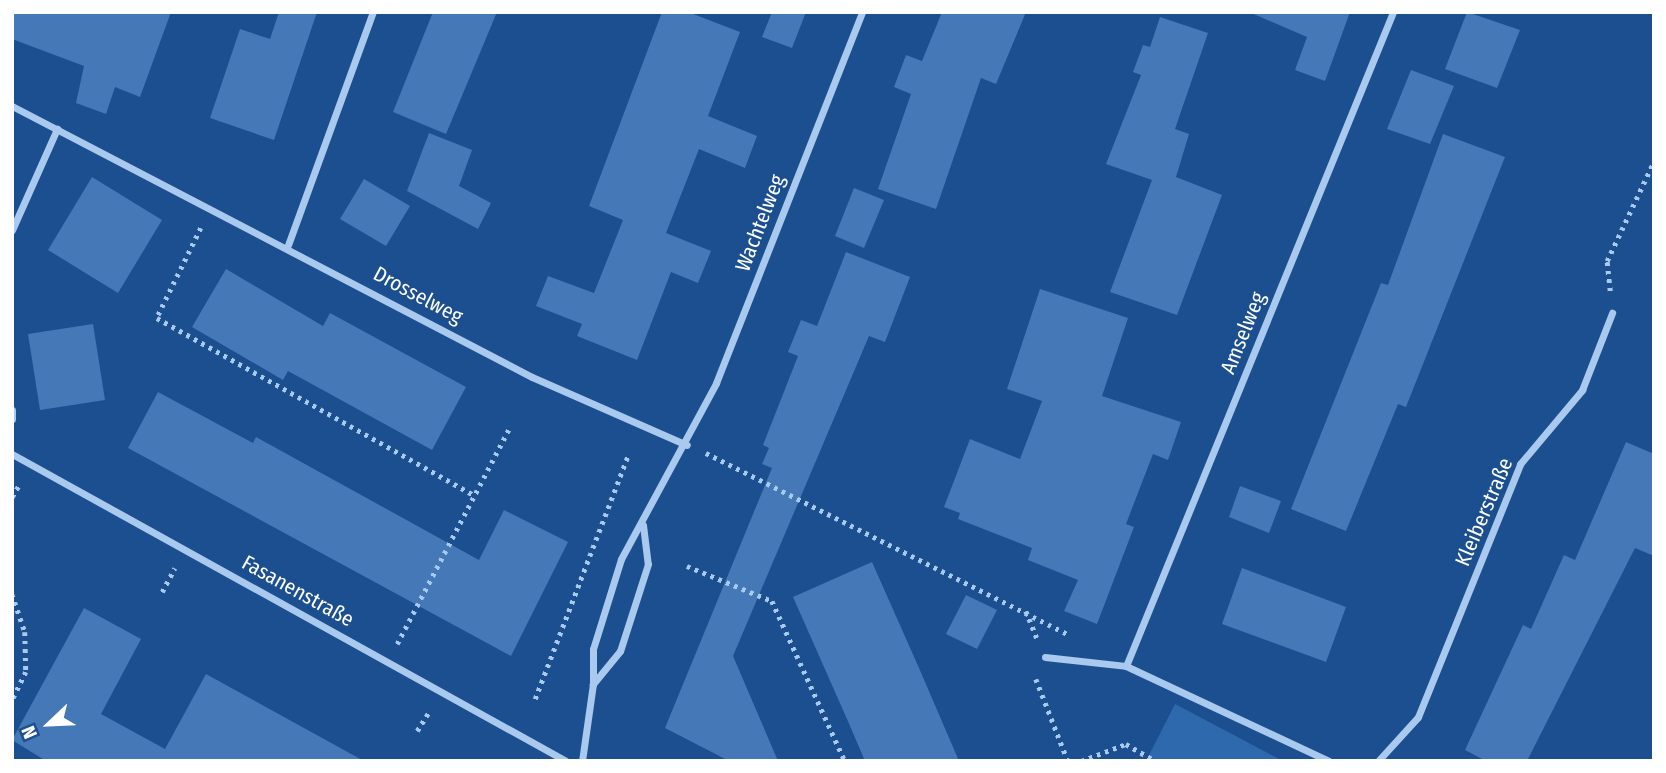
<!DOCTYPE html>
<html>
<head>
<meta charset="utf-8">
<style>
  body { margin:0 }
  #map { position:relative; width:1666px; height:773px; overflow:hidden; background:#1b4f8f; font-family:"Fira Sans Condensed",sans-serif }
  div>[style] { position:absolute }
  .green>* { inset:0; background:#2e69ad }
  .building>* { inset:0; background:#4478b7 }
  .path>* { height:4.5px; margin-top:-2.25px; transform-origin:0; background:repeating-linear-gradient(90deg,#a9c9ee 0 3.5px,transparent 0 8.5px) }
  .street>* { height:7px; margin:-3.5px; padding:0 3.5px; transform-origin:3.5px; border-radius:3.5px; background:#a9c9ee }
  span { translate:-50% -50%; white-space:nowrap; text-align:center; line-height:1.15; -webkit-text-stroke:7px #1b4f8f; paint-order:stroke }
  .street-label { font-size:21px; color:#fff }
  .frame { position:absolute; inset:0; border:14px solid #fff; pointer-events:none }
  .north { position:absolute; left:14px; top:689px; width:70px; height:70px; -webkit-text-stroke:5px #1b4f8f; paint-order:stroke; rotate:247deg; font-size:19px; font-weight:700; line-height:28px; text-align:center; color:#fff }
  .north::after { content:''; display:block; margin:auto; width:24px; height:32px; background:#fff; clip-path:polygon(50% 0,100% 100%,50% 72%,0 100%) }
</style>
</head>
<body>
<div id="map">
  <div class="green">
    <i style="clip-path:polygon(1175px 704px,1283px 761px,1146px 761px)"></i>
  </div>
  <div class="building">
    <i style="clip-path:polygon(12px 12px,171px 12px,140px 97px,115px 87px,106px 114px,76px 103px,84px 66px,12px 39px)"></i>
    <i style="clip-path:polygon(279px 12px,317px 12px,274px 140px,210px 118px,240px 29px,270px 39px)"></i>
    <i style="clip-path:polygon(433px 12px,497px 12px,446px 134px,393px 112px)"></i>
    <i style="clip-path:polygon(662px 12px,688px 12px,740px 32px,708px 116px,757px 136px,745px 168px,699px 149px,666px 233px,711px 251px,698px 283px,671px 272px,637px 360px,577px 336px,582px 324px,536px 306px,548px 276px,594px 293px,623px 220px,589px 206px)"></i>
    <i style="clip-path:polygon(772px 12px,806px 12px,792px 48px,762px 37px)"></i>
    <i style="clip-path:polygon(942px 12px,1026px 12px,996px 84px,981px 78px,936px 209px,878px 189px,911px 94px,894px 87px,906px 55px,922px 61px)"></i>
    <i style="clip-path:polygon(1249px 12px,1350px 12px,1325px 81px,1295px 70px,1307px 37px)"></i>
    <i style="clip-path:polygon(1467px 12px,1520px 30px,1497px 88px,1445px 69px)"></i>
    <i style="clip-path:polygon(1160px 17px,1208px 33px,1175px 129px,1189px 134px,1176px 177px,1222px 195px,1177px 315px,1110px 292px,1152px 180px,1106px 164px,1141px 75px,1133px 72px,1143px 45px,1150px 47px)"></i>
    <i style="clip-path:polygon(1411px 70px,1454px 86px,1430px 144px,1387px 129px)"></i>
    <i style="clip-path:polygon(429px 133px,472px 150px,459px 186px,491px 203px,478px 229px,407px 191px)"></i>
    <i style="clip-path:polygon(1443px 134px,1505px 157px,1406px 407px,1398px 404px,1346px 531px,1291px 509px,1381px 283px,1388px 285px)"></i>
    <i style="clip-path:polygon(92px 177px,162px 220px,118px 293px,48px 250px)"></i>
    <i style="clip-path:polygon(364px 179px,410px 206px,386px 246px,340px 219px)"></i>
    <i style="clip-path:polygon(854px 188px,884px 200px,864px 248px,835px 236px)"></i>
    <i style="clip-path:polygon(846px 252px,910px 277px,885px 342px,869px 336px,733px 656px,778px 761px,729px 761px,665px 728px,772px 468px,762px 464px,769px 448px,763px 445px,798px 356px,788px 352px,801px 320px,817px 326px)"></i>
    <i style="clip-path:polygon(226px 269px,323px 326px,330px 313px,466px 387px,432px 450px,288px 371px,283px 380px,192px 327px)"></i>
    <i style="clip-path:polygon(1040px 289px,1128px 318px,1102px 396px,1181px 422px,1168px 460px,1153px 454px,1126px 524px,1134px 527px,1097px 624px,1064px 611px,1078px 580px,1028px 560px,1032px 548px,958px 519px,960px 513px,944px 507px,970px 439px,1020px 459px,1042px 401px,1007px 389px)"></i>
    <i style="clip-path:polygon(93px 324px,105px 400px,40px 410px,28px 334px)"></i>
    <i style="clip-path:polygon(158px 392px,253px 443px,256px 437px,479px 560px,504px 510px,568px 542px,511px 656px,128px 448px)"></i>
    <i style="clip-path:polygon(1626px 442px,1654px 454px,1654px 556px,1635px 548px,1527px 761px,1486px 761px,1465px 750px,1523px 625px,1531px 629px,1564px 555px,1575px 560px)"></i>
    <i style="clip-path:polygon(1240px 486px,1281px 501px,1269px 533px,1229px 517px)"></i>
    <i style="clip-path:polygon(872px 562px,919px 668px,959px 761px,865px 761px,847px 719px,793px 597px)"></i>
    <i style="clip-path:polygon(1242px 568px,1346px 607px,1326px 662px,1222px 624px)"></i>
    <i style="clip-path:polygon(966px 595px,997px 610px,977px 649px,946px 634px)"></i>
    <i style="clip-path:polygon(84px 608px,141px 639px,101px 714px,165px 749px,206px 674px,364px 761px,46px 761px,12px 740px)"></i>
  </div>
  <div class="path">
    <i style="left:201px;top:228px;width:100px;rotate:116.1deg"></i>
    <i style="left:157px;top:318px;width:365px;rotate:29.2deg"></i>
    <i style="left:1610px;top:291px;width:30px;rotate:-96deg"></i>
    <i style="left:1607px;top:261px;width:110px;rotate:-64.8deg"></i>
    <i style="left:706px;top:453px;width:407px;rotate:26.6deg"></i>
    <i style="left:12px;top:497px;width:14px;rotate:-60deg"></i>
    <i style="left:687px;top:566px;width:92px;rotate:22.4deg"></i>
    <i style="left:772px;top:601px;width:176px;rotate:65.5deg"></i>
    <i style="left:162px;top:592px;width:27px;rotate:-62deg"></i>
    <i style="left:12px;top:594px;width:40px;rotate:71.1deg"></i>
    <i style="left:25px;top:632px;width:40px;rotate:88.6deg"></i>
    <i style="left:26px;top:672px;width:32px;rotate:116deg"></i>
    <i style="left:1026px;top:611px;width:29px;rotate:68deg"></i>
    <i style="left:397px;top:644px;width:242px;rotate:-62.5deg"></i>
    <i style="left:1036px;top:679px;width:88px;rotate:68.7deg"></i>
    <i style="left:535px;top:699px;width:260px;rotate:-69.1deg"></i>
    <i style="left:417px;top:731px;width:22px;rotate:-58deg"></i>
    <i style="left:634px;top:761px;width:11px"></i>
    <i style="left:1081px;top:761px;width:48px;rotate:-20.7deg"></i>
    <i style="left:1126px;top:744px;width:34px;rotate:30deg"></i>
  </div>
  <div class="street">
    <i style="left:12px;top:106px;width:586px;rotate:27.53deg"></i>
    <i style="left:532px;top:377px;width:169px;rotate:23.7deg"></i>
    <i style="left:12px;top:230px;width:111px;rotate:-66deg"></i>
    <i style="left:288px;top:245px;width:248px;rotate:-70deg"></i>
    <i style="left:12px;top:410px;width:9px;rotate:90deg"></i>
    <i style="left:12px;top:454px;width:633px;rotate:28.99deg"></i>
    <i style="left:643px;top:525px;width:39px;rotate:83deg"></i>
    <i style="left:648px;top:564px;width:91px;rotate:107.8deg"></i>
    <i style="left:620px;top:651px;width:43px;rotate:129.3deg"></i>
    <i style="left:593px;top:684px;width:35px;rotate:-90deg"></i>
    <i style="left:593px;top:649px;width:94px;rotate:-72.7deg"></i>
    <i style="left:621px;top:559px;width:200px;rotate:-61.6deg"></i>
    <i style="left:716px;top:383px;width:399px;rotate:-68.5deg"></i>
    <i style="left:1045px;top:657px;width:81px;rotate:6.3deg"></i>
    <i style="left:1126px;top:666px;width:224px;rotate:25.1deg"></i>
    <i style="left:1126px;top:666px;width:706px;rotate:-67.79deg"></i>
    <i style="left:582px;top:761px;width:78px;rotate:-81.9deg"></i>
    <i style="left:1378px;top:761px;width:59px;rotate:-47.7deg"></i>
    <i style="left:1418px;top:717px;width:273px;rotate:-68deg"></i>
    <i style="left:1520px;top:464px;width:97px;rotate:-50deg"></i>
    <i style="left:1582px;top:390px;width:83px;rotate:-68.7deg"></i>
  </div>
  <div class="street-label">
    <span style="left:760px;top:223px;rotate:-69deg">Wachtelweg</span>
    <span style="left:418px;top:295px;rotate:28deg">Drosselweg</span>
    <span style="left:1243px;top:333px;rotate:-68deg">Amselweg</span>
    <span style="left:1484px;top:512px;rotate:-67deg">Kleiberstraße</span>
    <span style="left:298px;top:591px;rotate:29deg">Fasanenstraße</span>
  </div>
  <div class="frame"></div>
  <div class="north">N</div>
</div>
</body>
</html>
